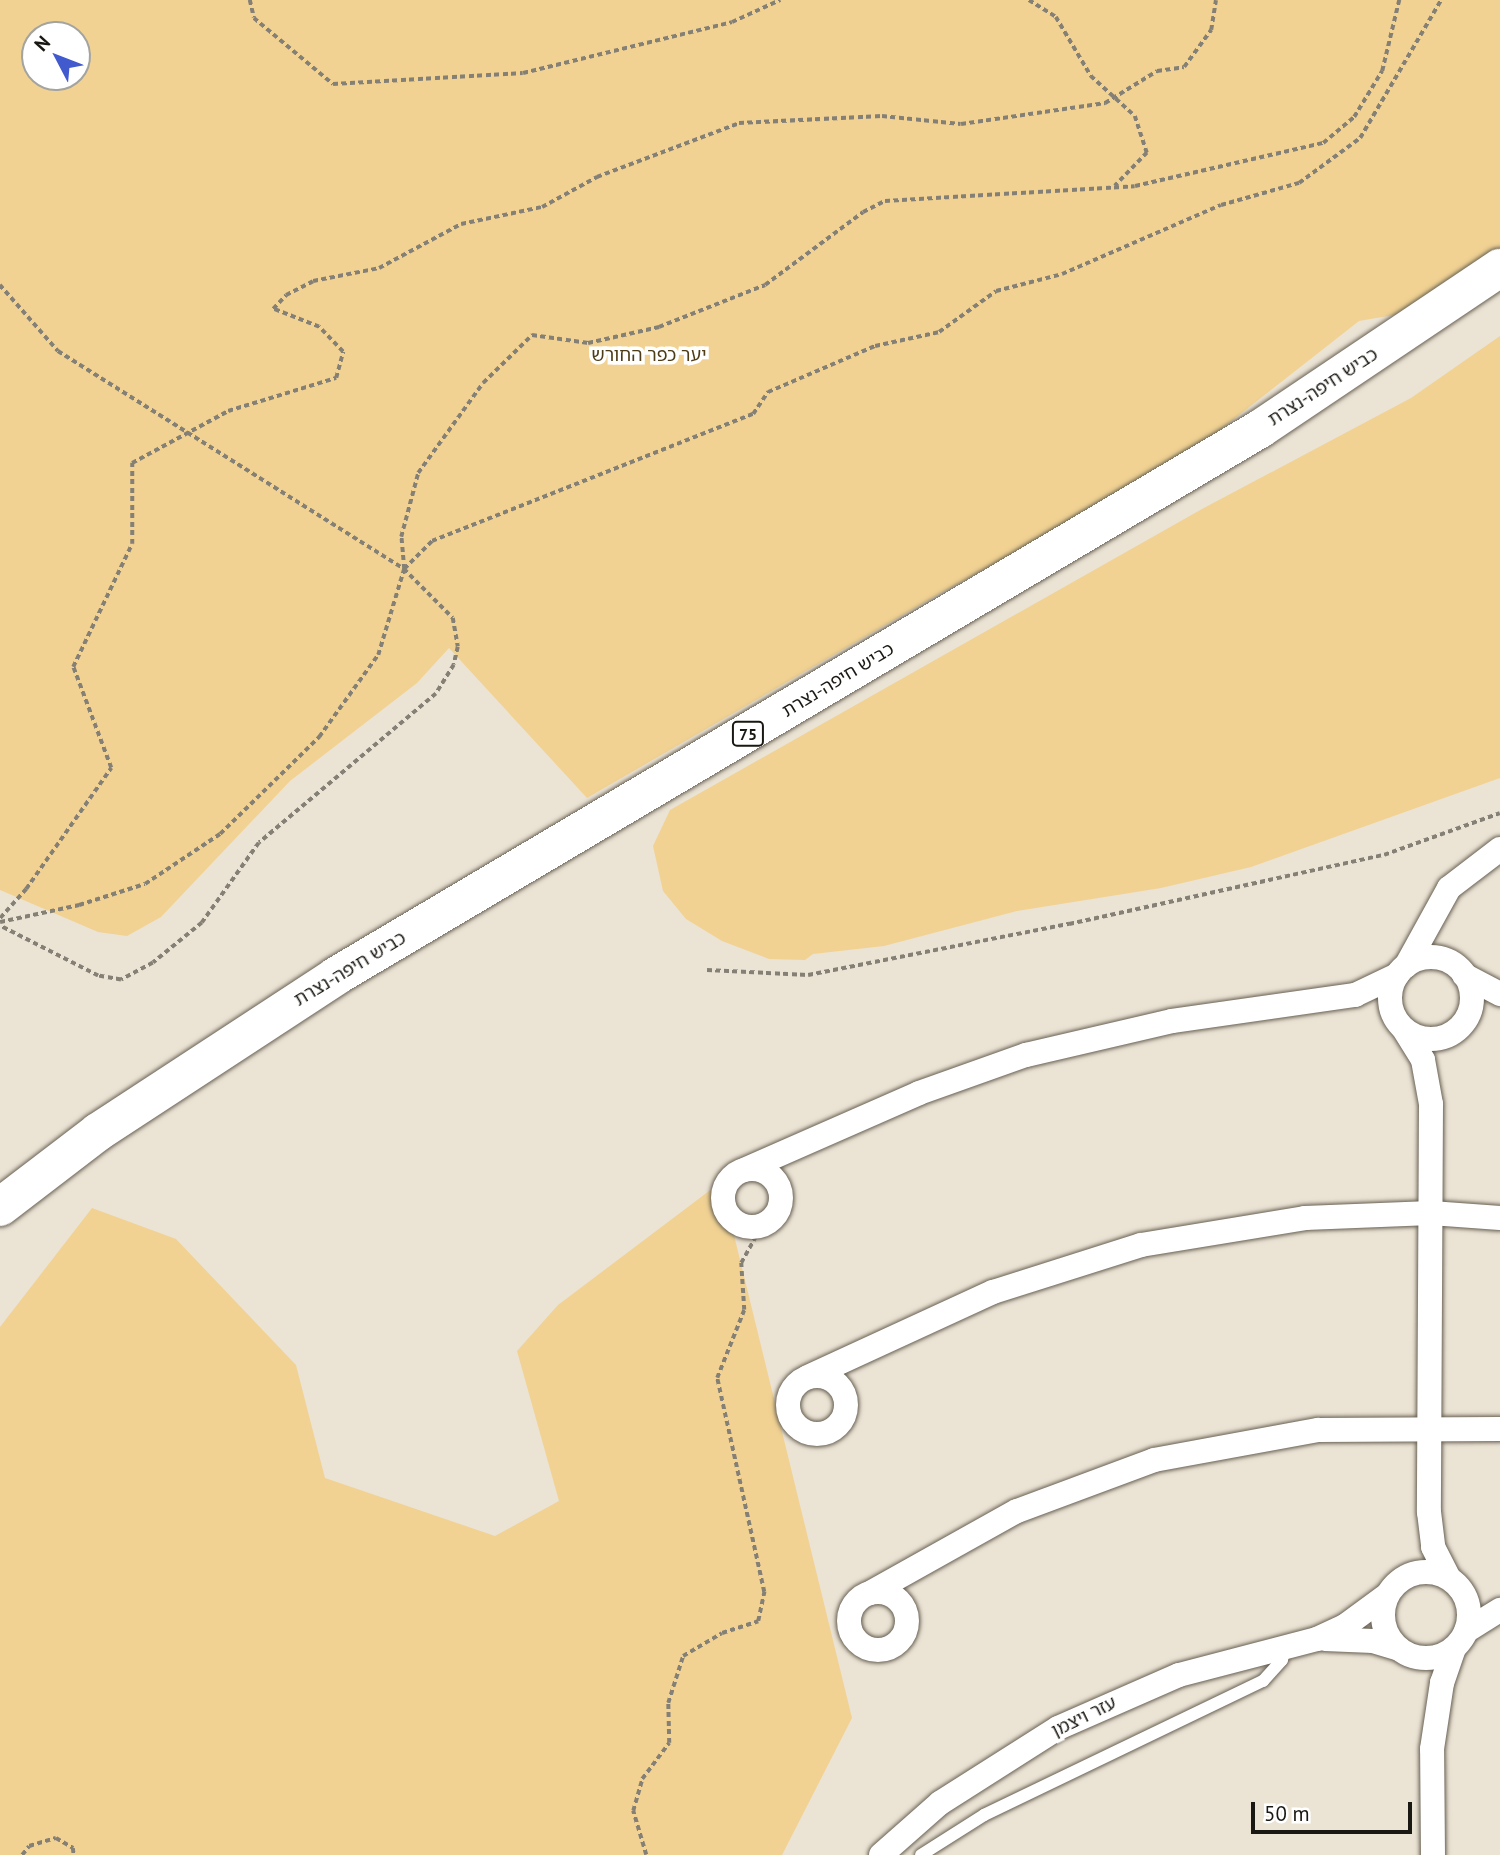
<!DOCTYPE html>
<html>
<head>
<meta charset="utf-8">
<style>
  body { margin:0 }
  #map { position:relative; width:1500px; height:1855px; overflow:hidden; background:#ebe3d4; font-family:"PT Sans","Noto Sans Hebrew",sans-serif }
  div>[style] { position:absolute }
  .green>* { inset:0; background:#f1d293 }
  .path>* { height:3.5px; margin-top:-1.75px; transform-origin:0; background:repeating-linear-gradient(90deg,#858075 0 5px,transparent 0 8.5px) }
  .roads { filter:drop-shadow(0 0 2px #676053) drop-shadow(0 0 2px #676053) }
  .service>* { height:12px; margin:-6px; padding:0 6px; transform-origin:6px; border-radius:6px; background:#fff }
  .minor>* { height:24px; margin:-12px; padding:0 12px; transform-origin:12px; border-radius:12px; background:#fff }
  .minor>.ring { margin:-12px; padding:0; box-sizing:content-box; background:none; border:24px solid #fff; border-radius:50% }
  .trunk>* { height:38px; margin:-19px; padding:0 19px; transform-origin:19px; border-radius:19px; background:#fff }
  span { translate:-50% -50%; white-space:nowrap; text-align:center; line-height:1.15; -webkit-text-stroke:7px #fff; paint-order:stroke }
  .shield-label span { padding:2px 5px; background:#fff; border:2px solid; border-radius:5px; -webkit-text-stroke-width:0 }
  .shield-label { font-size:16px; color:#1a1812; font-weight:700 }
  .park-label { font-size:18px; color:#4d3c16 }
  .street-label { font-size:18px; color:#1a1812 }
  .north { position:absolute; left:21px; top:21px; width:70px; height:70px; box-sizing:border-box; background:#fff; border:2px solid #a3a3a0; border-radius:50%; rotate:312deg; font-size:19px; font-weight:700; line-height:28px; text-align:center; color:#1a1812 }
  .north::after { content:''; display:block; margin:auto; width:24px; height:32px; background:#415acd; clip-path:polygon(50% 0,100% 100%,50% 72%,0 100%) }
  .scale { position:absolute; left:1251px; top:1802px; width:161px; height:32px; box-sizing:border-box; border:4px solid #1a1812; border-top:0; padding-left:9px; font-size:21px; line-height:24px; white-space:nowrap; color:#1a1812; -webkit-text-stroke:5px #fff; paint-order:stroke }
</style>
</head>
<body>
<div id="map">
  <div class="green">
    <i style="clip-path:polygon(evenodd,0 0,1500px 0,1500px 248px,1411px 312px,1359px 321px,1174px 466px,939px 594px,587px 798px,449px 648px,417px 683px,290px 781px,161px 917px,127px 936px,98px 932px,0 890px,0 0,35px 35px,77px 35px,77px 77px,35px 77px,35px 35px)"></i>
    <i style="clip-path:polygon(1500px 336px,1500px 778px,1251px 867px,1161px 888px,1017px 911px,884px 946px,813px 954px,805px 960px,769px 959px,722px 941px,686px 919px,663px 891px,653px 846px,670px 810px,1202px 509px,1411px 398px)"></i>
    <i style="clip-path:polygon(721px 1182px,852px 1718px,782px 1855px,0 1855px,0 1327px,92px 1208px,176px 1239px,296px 1365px,325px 1478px,495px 1536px,559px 1501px,517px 1351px,558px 1305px)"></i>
  </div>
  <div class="path">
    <i style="left:250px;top:0;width:18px;rotate:77deg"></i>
    <i style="left:254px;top:18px;width:103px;rotate:39.9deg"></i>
    <i style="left:333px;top:84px;width:190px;rotate:-3.3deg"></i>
    <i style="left:523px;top:73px;width:215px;rotate:-13.7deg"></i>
    <i style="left:732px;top:22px;width:53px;rotate:-24.6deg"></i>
    <i style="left:1029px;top:0;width:32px;rotate:32deg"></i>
    <i style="left:1056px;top:17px;width:69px;rotate:59.3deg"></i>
    <i style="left:1091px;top:76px;width:59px;rotate:42.3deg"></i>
    <i style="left:1135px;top:116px;width:39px;rotate:72deg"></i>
    <i style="left:1147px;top:153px;width:46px;rotate:134.1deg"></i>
    <i style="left:0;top:285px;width:88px;rotate:48.7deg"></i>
    <i style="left:58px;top:351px;width:409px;rotate:32.2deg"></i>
    <i style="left:404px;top:569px;width:69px;rotate:45deg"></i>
    <i style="left:453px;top:618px;width:29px;rotate:80deg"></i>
    <i style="left:458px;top:647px;width:18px;rotate:103deg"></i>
    <i style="left:454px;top:665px;width:34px;rotate:122deg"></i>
    <i style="left:436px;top:694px;width:231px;rotate:139.9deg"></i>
    <i style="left:259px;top:843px;width:98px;rotate:125.5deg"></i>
    <i style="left:202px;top:923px;width:63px;rotate:140.8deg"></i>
    <i style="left:153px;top:963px;width:36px;rotate:152deg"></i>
    <i style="left:121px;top:980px;width:23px;rotate:-170deg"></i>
    <i style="left:98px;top:976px;width:110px;rotate:-153deg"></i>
    <i style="left:404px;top:569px;width:40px;rotate:-45deg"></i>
    <i style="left:432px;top:541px;width:345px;rotate:-21.6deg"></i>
    <i style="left:753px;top:414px;width:27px;rotate:-56deg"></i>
    <i style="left:768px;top:392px;width:116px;rotate:-23.3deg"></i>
    <i style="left:875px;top:346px;width:66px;rotate:-12.3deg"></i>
    <i style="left:939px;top:332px;width:70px;rotate:-35.7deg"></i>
    <i style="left:996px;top:291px;width:68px;rotate:-14.4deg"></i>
    <i style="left:1062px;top:274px;width:173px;rotate:-23.5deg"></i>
    <i style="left:1221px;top:205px;width:81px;rotate:-15.8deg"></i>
    <i style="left:1299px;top:183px;width:76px;rotate:-36.4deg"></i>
    <i style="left:1360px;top:138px;width:160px;rotate:-59.6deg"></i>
    <i style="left:0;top:918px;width:39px;rotate:-48deg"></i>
    <i style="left:26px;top:889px;width:148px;rotate:-54.9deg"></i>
    <i style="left:111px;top:768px;width:108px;rotate:-110.6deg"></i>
    <i style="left:73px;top:667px;width:136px;rotate:-64.4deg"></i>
    <i style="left:132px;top:544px;width:81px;rotate:-90deg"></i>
    <i style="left:132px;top:463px;width:109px;rotate:-28.4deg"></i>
    <i style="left:228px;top:411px;width:113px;rotate:-17deg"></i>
    <i style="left:336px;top:378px;width:27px;rotate:-75deg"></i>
    <i style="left:343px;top:352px;width:35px;rotate:-134deg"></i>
    <i style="left:319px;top:327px;width:49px;rotate:-158.6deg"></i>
    <i style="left:273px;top:309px;width:19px;rotate:-47deg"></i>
    <i style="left:286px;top:295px;width:30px;rotate:-27deg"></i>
    <i style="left:313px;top:281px;width:67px;rotate:-11.1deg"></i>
    <i style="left:379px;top:268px;width:93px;rotate:-28.2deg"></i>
    <i style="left:461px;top:224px;width:83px;rotate:-11.9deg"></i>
    <i style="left:542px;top:207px;width:63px;rotate:-28.6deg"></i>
    <i style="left:597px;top:177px;width:152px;rotate:-20.8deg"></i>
    <i style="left:739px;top:123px;width:143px;rotate:-2.8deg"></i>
    <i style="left:882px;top:116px;width:79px;rotate:5.8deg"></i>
    <i style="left:961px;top:124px;width:146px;rotate:-8.3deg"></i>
    <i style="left:1105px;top:103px;width:61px;rotate:-31.6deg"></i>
    <i style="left:1157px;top:71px;width:27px;rotate:-8deg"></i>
    <i style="left:1184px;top:67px;width:46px;rotate:-53.9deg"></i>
    <i style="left:1211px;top:30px;width:30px;rotate:-81deg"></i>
    <i style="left:0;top:922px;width:81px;rotate:-12.1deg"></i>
    <i style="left:79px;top:905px;width:69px;rotate:-17.7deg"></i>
    <i style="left:145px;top:884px;width:90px;rotate:-33.7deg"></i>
    <i style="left:220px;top:834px;width:139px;rotate:-44.4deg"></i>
    <i style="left:319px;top:737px;width:101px;rotate:-54.3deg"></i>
    <i style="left:378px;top:655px;width:90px;rotate:-73.2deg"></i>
    <i style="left:404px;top:569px;width:32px;rotate:-95deg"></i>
    <i style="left:401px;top:537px;width:66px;rotate:-75.1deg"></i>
    <i style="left:418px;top:473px;width:111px;rotate:-54.2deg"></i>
    <i style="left:483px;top:383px;width:69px;rotate:-44.4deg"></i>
    <i style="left:532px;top:335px;width:57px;rotate:8.1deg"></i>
    <i style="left:588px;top:343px;width:73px;rotate:-12.7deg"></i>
    <i style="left:659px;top:327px;width:114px;rotate:-21.6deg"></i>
    <i style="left:765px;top:285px;width:122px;rotate:-36.7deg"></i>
    <i style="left:863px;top:212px;width:25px;rotate:-27deg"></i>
    <i style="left:885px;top:201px;width:250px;rotate:-3.4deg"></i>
    <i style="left:1135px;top:186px;width:193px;rotate:-12.9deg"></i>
    <i style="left:1323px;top:143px;width:40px;rotate:-40deg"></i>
    <i style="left:1354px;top:117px;width:54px;rotate:-58.7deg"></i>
    <i style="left:1382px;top:71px;width:73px;rotate:-76.5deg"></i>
    <i style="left:707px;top:970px;width:101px;rotate:2.8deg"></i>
    <i style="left:808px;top:975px;width:266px;rotate:-11.1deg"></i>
    <i style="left:1069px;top:924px;width:322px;rotate:-12.4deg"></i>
    <i style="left:1384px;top:855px;width:123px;rotate:-19.9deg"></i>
    <i style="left:22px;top:1855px;width:11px;rotate:-52deg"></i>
    <i style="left:29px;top:1846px;width:28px;rotate:-17deg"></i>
    <i style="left:56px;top:1838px;width:20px;rotate:30deg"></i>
    <i style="left:73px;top:1848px;width:7px;rotate:82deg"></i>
    <i style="left:646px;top:1855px;width:46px;rotate:-106.5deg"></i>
    <i style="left:633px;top:1811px;width:33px;rotate:-74deg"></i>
    <i style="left:642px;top:1779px;width:45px;rotate:-53.1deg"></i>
    <i style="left:669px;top:1743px;width:40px;rotate:-91.4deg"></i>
    <i style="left:668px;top:1703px;width:49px;rotate:-72.3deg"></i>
    <i style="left:683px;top:1656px;width:45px;rotate:-30.5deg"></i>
    <i style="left:722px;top:1633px;width:38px;rotate:-18deg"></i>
    <i style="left:758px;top:1621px;width:30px;rotate:-78deg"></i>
    <i style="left:764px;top:1592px;width:219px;rotate:-102.4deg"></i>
    <i style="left:717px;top:1378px;width:73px;rotate:-68.3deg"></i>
    <i style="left:744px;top:1310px;width:47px;rotate:-93.7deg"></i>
    <i style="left:741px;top:1263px;width:41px;rotate:-60.9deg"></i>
  </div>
  <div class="roads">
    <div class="service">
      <i style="left:921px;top:1855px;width:75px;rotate:-32.4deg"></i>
      <i style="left:984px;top:1815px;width:310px;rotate:-25.7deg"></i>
      <i style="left:1263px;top:1681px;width:28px;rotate:-48deg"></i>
      <i style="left:1282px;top:1660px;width:14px;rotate:-78deg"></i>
    </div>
    <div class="minor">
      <i class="ring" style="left:1390px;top:957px;width:58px;height:58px"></i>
      <i style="left:1406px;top:966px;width:89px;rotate:-61.1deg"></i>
      <i style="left:1449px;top:888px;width:64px;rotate:-37.4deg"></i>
      <i style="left:1464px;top:975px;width:41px;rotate:27.8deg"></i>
      <i style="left:1405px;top:1031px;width:34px;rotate:58deg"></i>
      <i style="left:1423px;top:1060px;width:45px;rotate:79.7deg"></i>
      <i style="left:1431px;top:1104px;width:408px;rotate:90.3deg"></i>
      <i style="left:1429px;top:1512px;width:35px;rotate:83deg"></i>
      <i style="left:1433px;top:1547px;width:34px;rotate:63deg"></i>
      <i class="ring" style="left:723px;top:1169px;width:34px;height:34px"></i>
      <i style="left:744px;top:1170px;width:191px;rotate:-23.7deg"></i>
      <i style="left:919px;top:1093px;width:114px;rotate:-19.6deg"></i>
      <i style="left:1026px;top:1055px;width:150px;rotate:-13.1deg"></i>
      <i style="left:1172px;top:1021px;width:185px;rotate:-8.1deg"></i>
      <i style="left:1355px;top:995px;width:47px;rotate:-25.5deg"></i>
      <i class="ring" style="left:788px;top:1376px;width:34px;height:34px"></i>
      <i style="left:808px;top:1377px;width:204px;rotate:-24.7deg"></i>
      <i style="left:993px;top:1292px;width:155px;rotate:-17.6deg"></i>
      <i style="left:1141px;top:1245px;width:166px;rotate:-9.3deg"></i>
      <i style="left:1305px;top:1218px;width:126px;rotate:-2.3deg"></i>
      <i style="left:1431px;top:1213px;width:69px;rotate:4.1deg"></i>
      <i class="ring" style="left:1383px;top:1572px;width:62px;height:62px"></i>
      <i class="ring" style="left:849px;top:1592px;width:34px;height:34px"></i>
      <i style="left:870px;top:1593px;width:168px;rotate:-29.2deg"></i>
      <i style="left:1017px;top:1511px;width:146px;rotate:-20.4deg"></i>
      <i style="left:1154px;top:1460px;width:167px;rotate:-10.4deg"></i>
      <i style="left:1318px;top:1430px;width:182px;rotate:-0.3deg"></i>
      <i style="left:1466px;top:1631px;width:40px;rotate:-32deg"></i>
      <i style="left:1325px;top:1639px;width:48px;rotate:2.4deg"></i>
      <i style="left:1373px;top:1641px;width:27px;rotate:17deg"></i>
      <i style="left:881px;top:1855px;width:79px;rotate:-41.4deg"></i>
      <i style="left:940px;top:1803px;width:140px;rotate:-32.4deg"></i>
      <i style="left:1058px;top:1728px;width:132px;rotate:-23.7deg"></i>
      <i style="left:1179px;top:1675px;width:143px;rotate:-14.6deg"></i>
      <i style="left:1317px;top:1639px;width:31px;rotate:-25deg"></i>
      <i style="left:1345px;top:1626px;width:52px;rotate:-36.4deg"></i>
      <i style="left:1433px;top:1855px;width:106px;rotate:-90.5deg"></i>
      <i style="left:1432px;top:1749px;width:67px;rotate:-81.4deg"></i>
      <i style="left:1442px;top:1683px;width:37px;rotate:-71deg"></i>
    </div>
    <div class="trunk">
      <i style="left:0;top:1207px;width:123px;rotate:-37.4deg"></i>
      <i style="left:98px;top:1132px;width:285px;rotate:-33.2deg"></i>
      <i style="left:336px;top:976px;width:1074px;rotate:-30.63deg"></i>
      <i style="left:1260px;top:429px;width:289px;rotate:-33.9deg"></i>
    </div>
  </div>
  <div class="shield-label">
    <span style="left:748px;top:734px">75</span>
  </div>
  <div class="park-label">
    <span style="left:649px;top:355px">יער כפר החורש</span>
  </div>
  <div class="street-label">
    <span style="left:1323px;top:387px;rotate:-33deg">כביש חיפה-נצרת</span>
    <span style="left:838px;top:680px;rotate:-31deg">כביש חיפה-נצרת</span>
    <span style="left:350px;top:969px;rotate:-31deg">כביש חיפה-נצרת</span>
    <span style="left:1084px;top:1717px;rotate:-26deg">עזר ויצמן</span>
  </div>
  <div class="north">N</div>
  <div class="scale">50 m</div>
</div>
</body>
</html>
